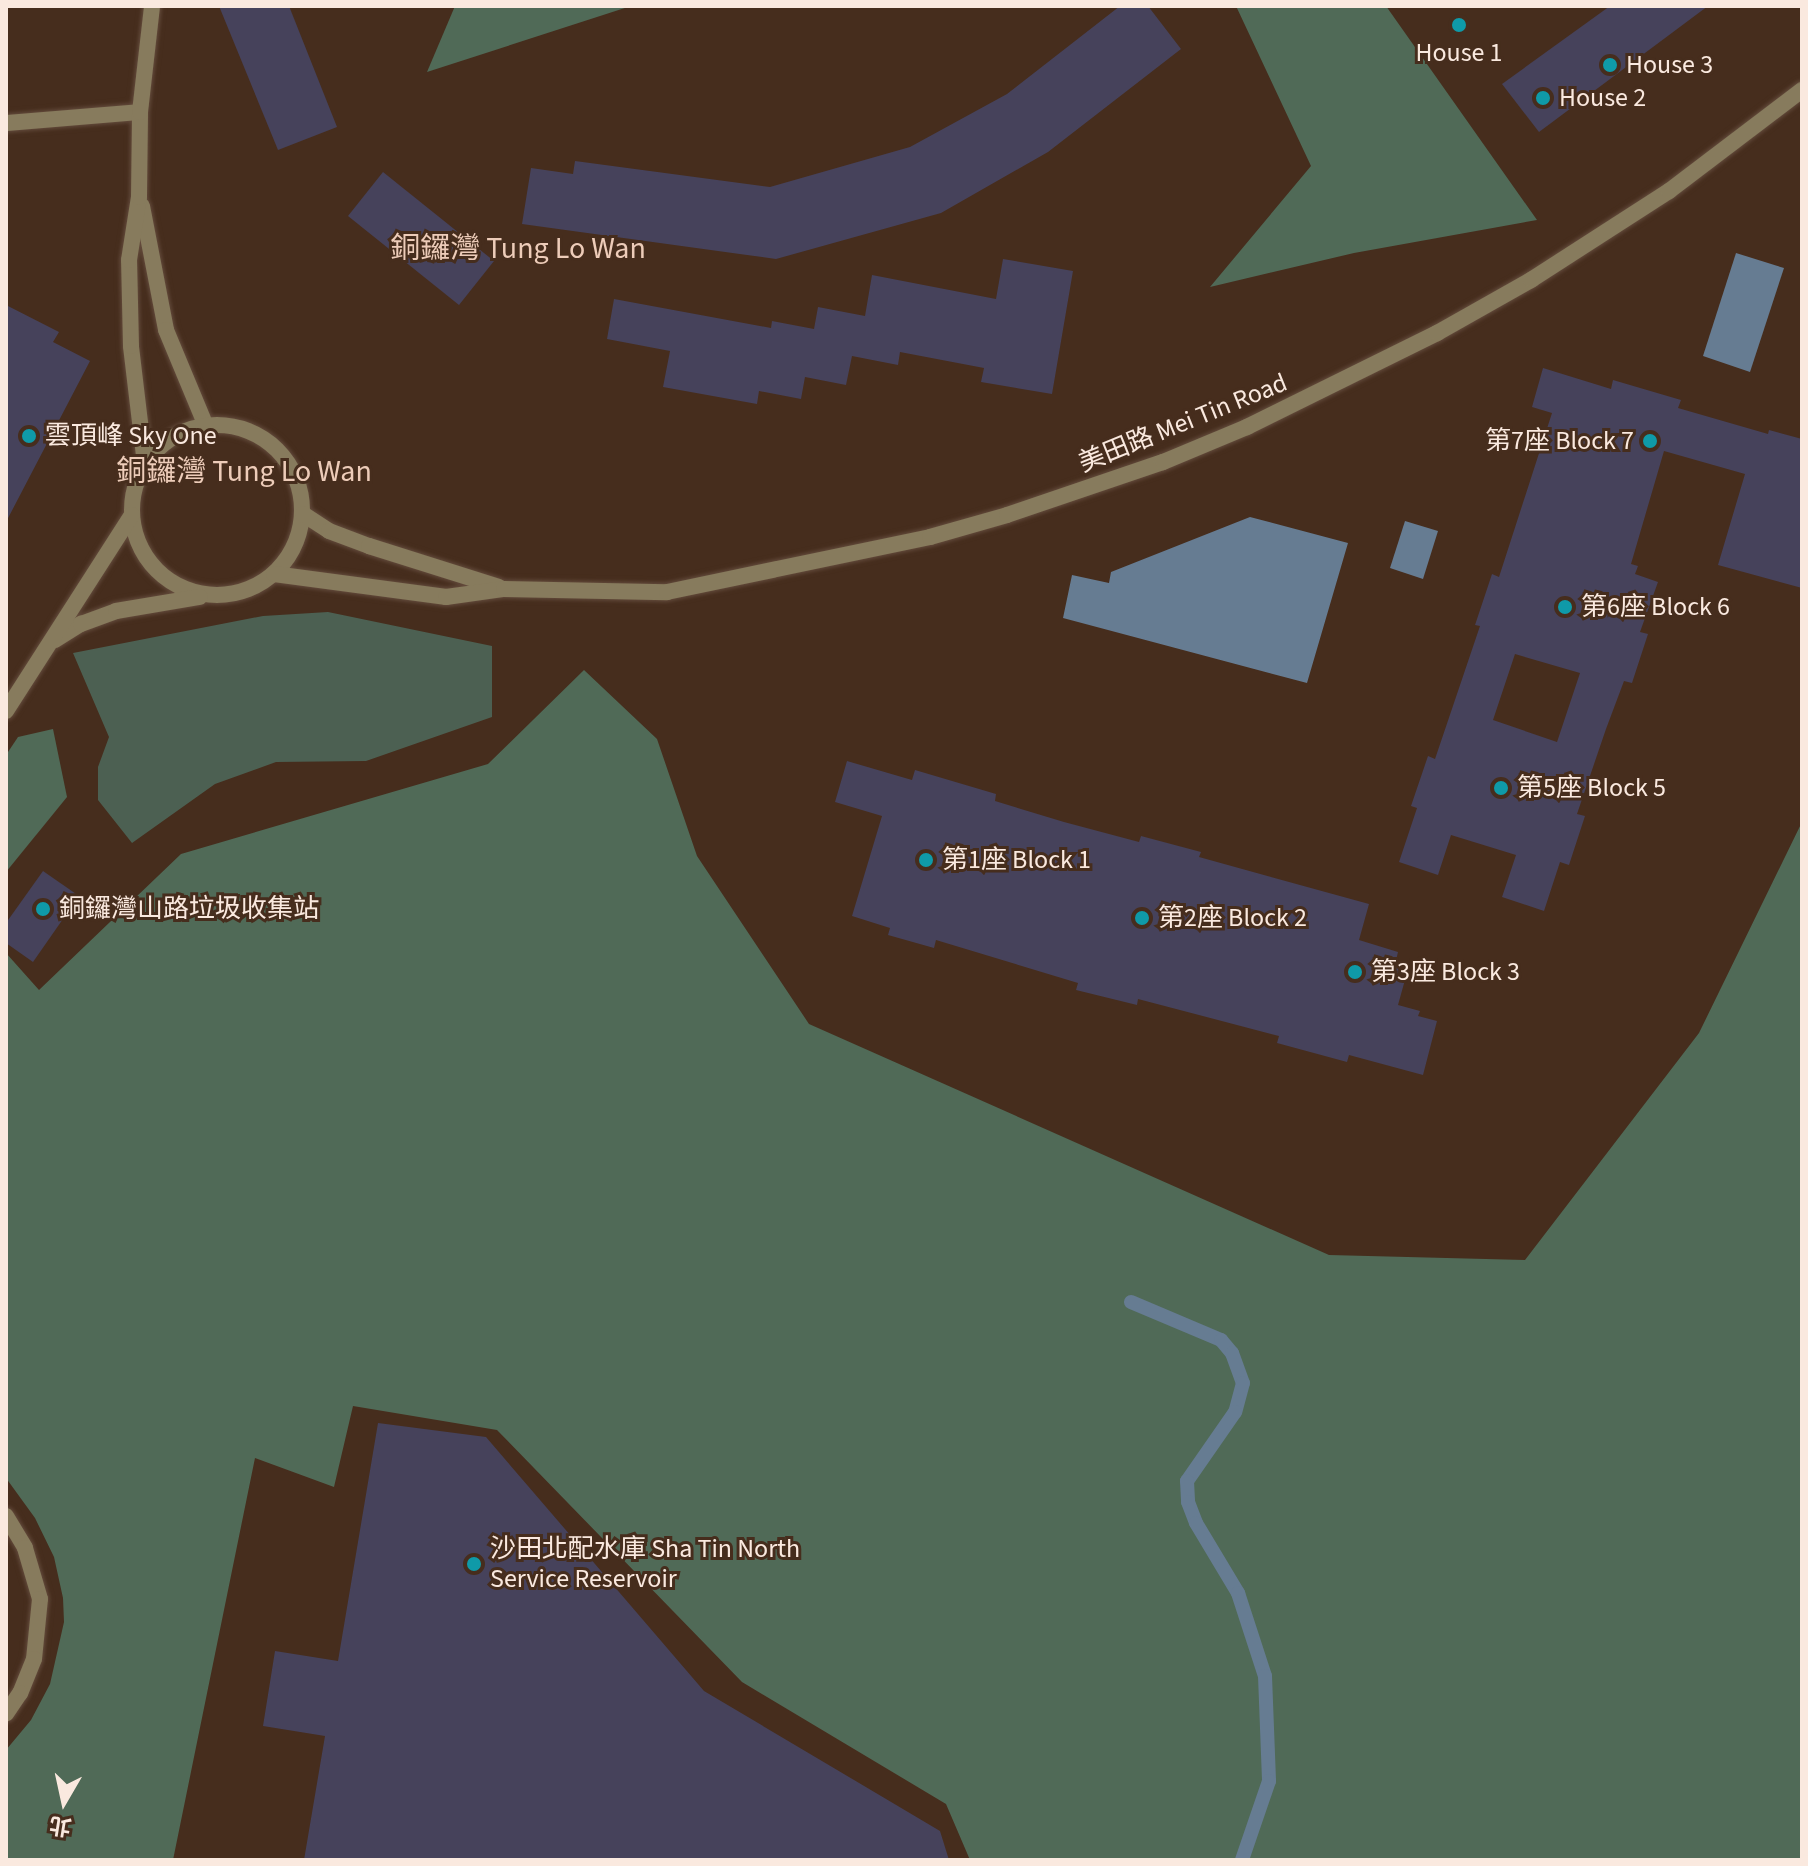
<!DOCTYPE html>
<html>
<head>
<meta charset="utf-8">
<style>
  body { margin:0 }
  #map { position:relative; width:1808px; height:1866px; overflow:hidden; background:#462d1d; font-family:"Source Sans 3","Noto Sans TC",sans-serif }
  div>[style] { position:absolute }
  .green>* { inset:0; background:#4c6052 }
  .forest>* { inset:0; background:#506a57 }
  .water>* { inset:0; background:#667c92 }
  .stream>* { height:14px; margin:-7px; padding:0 7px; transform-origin:7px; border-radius:7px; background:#667c92 }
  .building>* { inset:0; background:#46425b }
  .roads { filter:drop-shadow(0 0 2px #634b3c) drop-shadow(0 0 2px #634b3c) }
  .minor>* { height:16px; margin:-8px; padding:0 8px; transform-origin:8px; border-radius:8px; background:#877b5d }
  .minor>.ring { margin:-8px; padding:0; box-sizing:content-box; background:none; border:16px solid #877b5d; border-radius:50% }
  .dots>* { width:22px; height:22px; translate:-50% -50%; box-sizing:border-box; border:4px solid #462d1d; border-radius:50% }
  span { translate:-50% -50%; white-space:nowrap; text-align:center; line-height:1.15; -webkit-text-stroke:6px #462d1d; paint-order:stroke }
  .poi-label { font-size:26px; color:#fae9df }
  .left { translate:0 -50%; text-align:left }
  .right { translate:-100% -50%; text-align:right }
  .street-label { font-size:26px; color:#fae9df }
  .quarter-label { font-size:30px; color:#edccb9 }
  .frame { position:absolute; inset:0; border:8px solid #fae9df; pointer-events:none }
  .north { position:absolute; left:24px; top:1762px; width:80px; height:80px; -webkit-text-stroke:6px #462d1d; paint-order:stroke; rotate:189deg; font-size:22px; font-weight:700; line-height:32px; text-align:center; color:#fae9df }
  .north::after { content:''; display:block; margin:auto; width:28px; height:36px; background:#fae9df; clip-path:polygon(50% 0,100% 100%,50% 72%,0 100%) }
</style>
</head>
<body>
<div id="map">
  <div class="green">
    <i style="clip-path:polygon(328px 612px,492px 646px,492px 717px,366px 761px,276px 762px,215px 784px,132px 843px,98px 800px,98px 767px,109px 737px,73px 653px,263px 616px)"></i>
  </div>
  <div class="forest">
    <i style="clip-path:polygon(455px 6px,631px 6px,427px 72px)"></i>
    <i style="clip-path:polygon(1236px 6px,1386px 6px,1537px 220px,1354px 253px,1210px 287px,1311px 166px)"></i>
    <i style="clip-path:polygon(584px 670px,657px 739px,697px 856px,809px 1024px,1329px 1255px,1525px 1260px,1699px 1033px,1802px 822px,1802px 1860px,970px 1860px,946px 1804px,742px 1682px,497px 1430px,353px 1406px,334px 1487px,255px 1458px,173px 1860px,6px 1860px,6px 1750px,31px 1720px,50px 1684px,64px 1622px,63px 1598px,54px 1557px,35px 1518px,6px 1478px,6px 953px,39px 990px,181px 854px,488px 764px)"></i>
    <i style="clip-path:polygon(53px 729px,67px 797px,6px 872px,6px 755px,18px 737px)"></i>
  </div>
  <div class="water">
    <i style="clip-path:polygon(1736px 253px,1784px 268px,1750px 372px,1703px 356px)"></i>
    <i style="clip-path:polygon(1250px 517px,1348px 543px,1307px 683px,1063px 618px,1072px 575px,1109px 583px,1111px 572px)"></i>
    <i style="clip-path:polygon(1405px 521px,1438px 531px,1423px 579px,1390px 568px)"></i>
  </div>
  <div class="stream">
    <i style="left:1131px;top:1302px;width:98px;rotate:22.9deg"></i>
    <i style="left:1221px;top:1340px;width:17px;rotate:50deg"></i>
    <i style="left:1232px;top:1353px;width:32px;rotate:70deg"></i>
    <i style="left:1243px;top:1383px;width:30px;rotate:105deg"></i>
    <i style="left:1235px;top:1412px;width:84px;rotate:124.8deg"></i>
    <i style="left:1187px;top:1481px;width:21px;rotate:87deg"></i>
    <i style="left:1188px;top:1502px;width:22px;rotate:69deg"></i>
    <i style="left:1196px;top:1523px;width:82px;rotate:59deg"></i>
    <i style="left:1238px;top:1593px;width:87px;rotate:72deg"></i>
    <i style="left:1265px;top:1676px;width:105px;rotate:87.8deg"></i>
    <i style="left:1269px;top:1781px;width:83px;rotate:108.9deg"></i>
  </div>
  <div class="building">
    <i style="clip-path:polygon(219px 6px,289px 6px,337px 127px,278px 150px)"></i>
    <i style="clip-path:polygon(1120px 6px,1148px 6px,1181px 49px,1048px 152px,941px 213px,776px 259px,522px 224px,531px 168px,573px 174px,575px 161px,770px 187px,910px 147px,1007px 94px)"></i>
    <i style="clip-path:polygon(1610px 6px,1708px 6px,1539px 132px,1502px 84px)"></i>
    <i style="clip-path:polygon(383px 172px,494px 261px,459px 305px,348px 216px)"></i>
    <i style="clip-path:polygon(1003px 259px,1073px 271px,1052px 394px,981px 382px,984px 368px,900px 352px,898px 365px,852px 356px,846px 385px,805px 377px,801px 399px,759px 391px,757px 404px,663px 387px,670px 351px,607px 339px,614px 299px,771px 328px,772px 321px,814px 329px,818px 307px,865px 316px,872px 275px,996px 299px)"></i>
    <i style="clip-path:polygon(6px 305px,59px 332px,53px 342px,90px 361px,6px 522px)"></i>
    <i style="clip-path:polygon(evenodd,1543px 368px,1611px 389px,1613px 380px,1681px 400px,1678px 408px,1768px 434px,1769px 430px,1802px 439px,1802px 588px,1718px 565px,1745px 474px,1664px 451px,1631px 564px,1638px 566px,1635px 574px,1658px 582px,1640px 632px,1648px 634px,1632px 683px,1624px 681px,1606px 729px,1577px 814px,1585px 816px,1569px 865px,1560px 862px,1544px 911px,1502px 897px,1516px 855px,1451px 835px,1438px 875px,1399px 862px,1417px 808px,1411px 806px,1428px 756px,1435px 759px,1480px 626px,1475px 625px,1492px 574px,1499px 577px,1552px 413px,1532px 407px,1543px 368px,1515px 654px,1580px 673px,1557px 742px,1493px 720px,1515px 654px)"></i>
    <i style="clip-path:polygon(847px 761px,912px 780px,915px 770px,996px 794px,995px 801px,1064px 822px,1139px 842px,1141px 836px,1201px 852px,1199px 857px,1369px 904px,1359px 940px,1398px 952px,1395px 965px,1408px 969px,1398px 1005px,1420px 1011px,1418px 1016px,1437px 1021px,1423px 1075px,1349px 1055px,1347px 1062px,1277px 1043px,1279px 1036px,1138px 999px,1137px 1005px,1076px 990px,1078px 983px,936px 940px,934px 948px,888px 935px,890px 928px,852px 916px,882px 816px,835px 802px)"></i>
    <i style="clip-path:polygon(43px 871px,79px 896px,33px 962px,6px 943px,6px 923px)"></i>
    <i style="clip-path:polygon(378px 1423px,486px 1437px,704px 1691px,940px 1831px,949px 1860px,304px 1860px,325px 1736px,263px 1726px,275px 1651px,338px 1661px)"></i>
  </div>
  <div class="roads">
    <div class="minor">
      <i style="left:6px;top:123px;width:134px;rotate:-4.7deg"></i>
      <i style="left:142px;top:206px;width:126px;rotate:79deg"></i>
      <i style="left:166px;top:330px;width:104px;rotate:67.4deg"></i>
      <i class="ring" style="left:132px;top:425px;width:154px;height:154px"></i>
      <i style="left:145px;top:464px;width:119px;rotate:-96.8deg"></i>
      <i style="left:131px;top:346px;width:86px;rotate:-91.3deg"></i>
      <i style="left:129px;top:260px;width:64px;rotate:-81deg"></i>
      <i style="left:139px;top:197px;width:85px;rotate:-89.3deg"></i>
      <i style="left:140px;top:112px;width:107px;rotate:-83.5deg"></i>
      <i style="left:303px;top:514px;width:31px;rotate:33deg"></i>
      <i style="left:329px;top:531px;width:43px;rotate:20.6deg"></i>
      <i style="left:369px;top:546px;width:136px;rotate:17.5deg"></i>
      <i style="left:274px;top:574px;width:174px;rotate:7.6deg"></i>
      <i style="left:446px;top:597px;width:59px;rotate:-7.9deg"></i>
      <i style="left:504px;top:589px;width:163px;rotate:1.1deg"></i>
      <i style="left:667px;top:592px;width:269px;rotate:-11.8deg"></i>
      <i style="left:930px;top:537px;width:80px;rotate:-15.9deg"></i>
      <i style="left:1007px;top:515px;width:165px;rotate:-18.8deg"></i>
      <i style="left:1163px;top:462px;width:91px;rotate:-22.6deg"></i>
      <i style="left:1247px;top:427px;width:212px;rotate:-26.3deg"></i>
      <i style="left:1437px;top:333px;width:108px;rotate:-29.4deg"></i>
      <i style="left:1531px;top:280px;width:164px;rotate:-32.8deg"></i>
      <i style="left:1669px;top:191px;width:167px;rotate:-37.2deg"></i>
      <i style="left:55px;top:640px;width:31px;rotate:-32deg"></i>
      <i style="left:81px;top:624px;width:37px;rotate:-20deg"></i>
      <i style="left:116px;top:611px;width:85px;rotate:-9.5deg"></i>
      <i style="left:6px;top:711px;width:233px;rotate:-57.3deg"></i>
      <i style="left:6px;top:1516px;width:37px;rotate:59deg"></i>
      <i style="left:25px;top:1548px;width:53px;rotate:73.6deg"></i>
      <i style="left:40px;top:1599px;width:60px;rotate:95.7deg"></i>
      <i style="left:34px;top:1659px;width:37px;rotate:112deg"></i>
      <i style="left:20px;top:1693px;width:25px;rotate:124deg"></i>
    </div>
  </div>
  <div class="dots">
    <i style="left:1459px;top:25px;background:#0f9aa8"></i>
    <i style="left:1610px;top:65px;background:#0f9aa8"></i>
    <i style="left:1543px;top:98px;background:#0f9aa8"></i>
    <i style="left:29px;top:436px;background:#0f9aa8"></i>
    <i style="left:1650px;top:441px;background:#0f9aa8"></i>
    <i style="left:1565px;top:607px;background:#0f9aa8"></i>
    <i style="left:1501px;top:788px;background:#0f9aa8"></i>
    <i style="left:926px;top:860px;background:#0f9aa8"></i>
    <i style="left:43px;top:909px;background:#0f9aa8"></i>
    <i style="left:1142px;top:918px;background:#0f9aa8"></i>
    <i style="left:1355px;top:972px;background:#0f9aa8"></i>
    <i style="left:474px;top:1564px;background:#0f9aa8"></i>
  </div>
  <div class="poi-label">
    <span style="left:1459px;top:53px">House 1</span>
    <span class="left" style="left:1626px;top:65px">House 3</span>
    <span class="left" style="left:1559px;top:98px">House 2</span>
    <span class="left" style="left:45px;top:436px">雲頂峰 Sky One</span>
    <span class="right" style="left:1634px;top:441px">第7座 Block 7</span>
    <span class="left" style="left:1581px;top:607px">第6座 Block 6</span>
    <span class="left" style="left:1517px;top:788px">第5座 Block 5</span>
    <span class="left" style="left:942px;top:860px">第1座 Block 1</span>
    <span class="left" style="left:59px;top:909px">銅鑼灣山路垃圾收集站</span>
    <span class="left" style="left:1158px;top:918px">第2座 Block 2</span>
    <span class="left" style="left:1371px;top:972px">第3座 Block 3</span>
    <span class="left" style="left:490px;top:1564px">沙田北配水庫 Sha Tin North<br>Service Reservoir</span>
  </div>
  <div class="street-label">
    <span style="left:1183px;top:423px;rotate:-22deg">美田路 Mei Tin Road</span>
  </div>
  <div class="quarter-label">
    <span style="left:518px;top:249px">銅鑼灣 Tung Lo Wan</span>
    <span style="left:244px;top:472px">銅鑼灣 Tung Lo Wan</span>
  </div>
  <div class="frame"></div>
  <div class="north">北</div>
</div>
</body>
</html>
